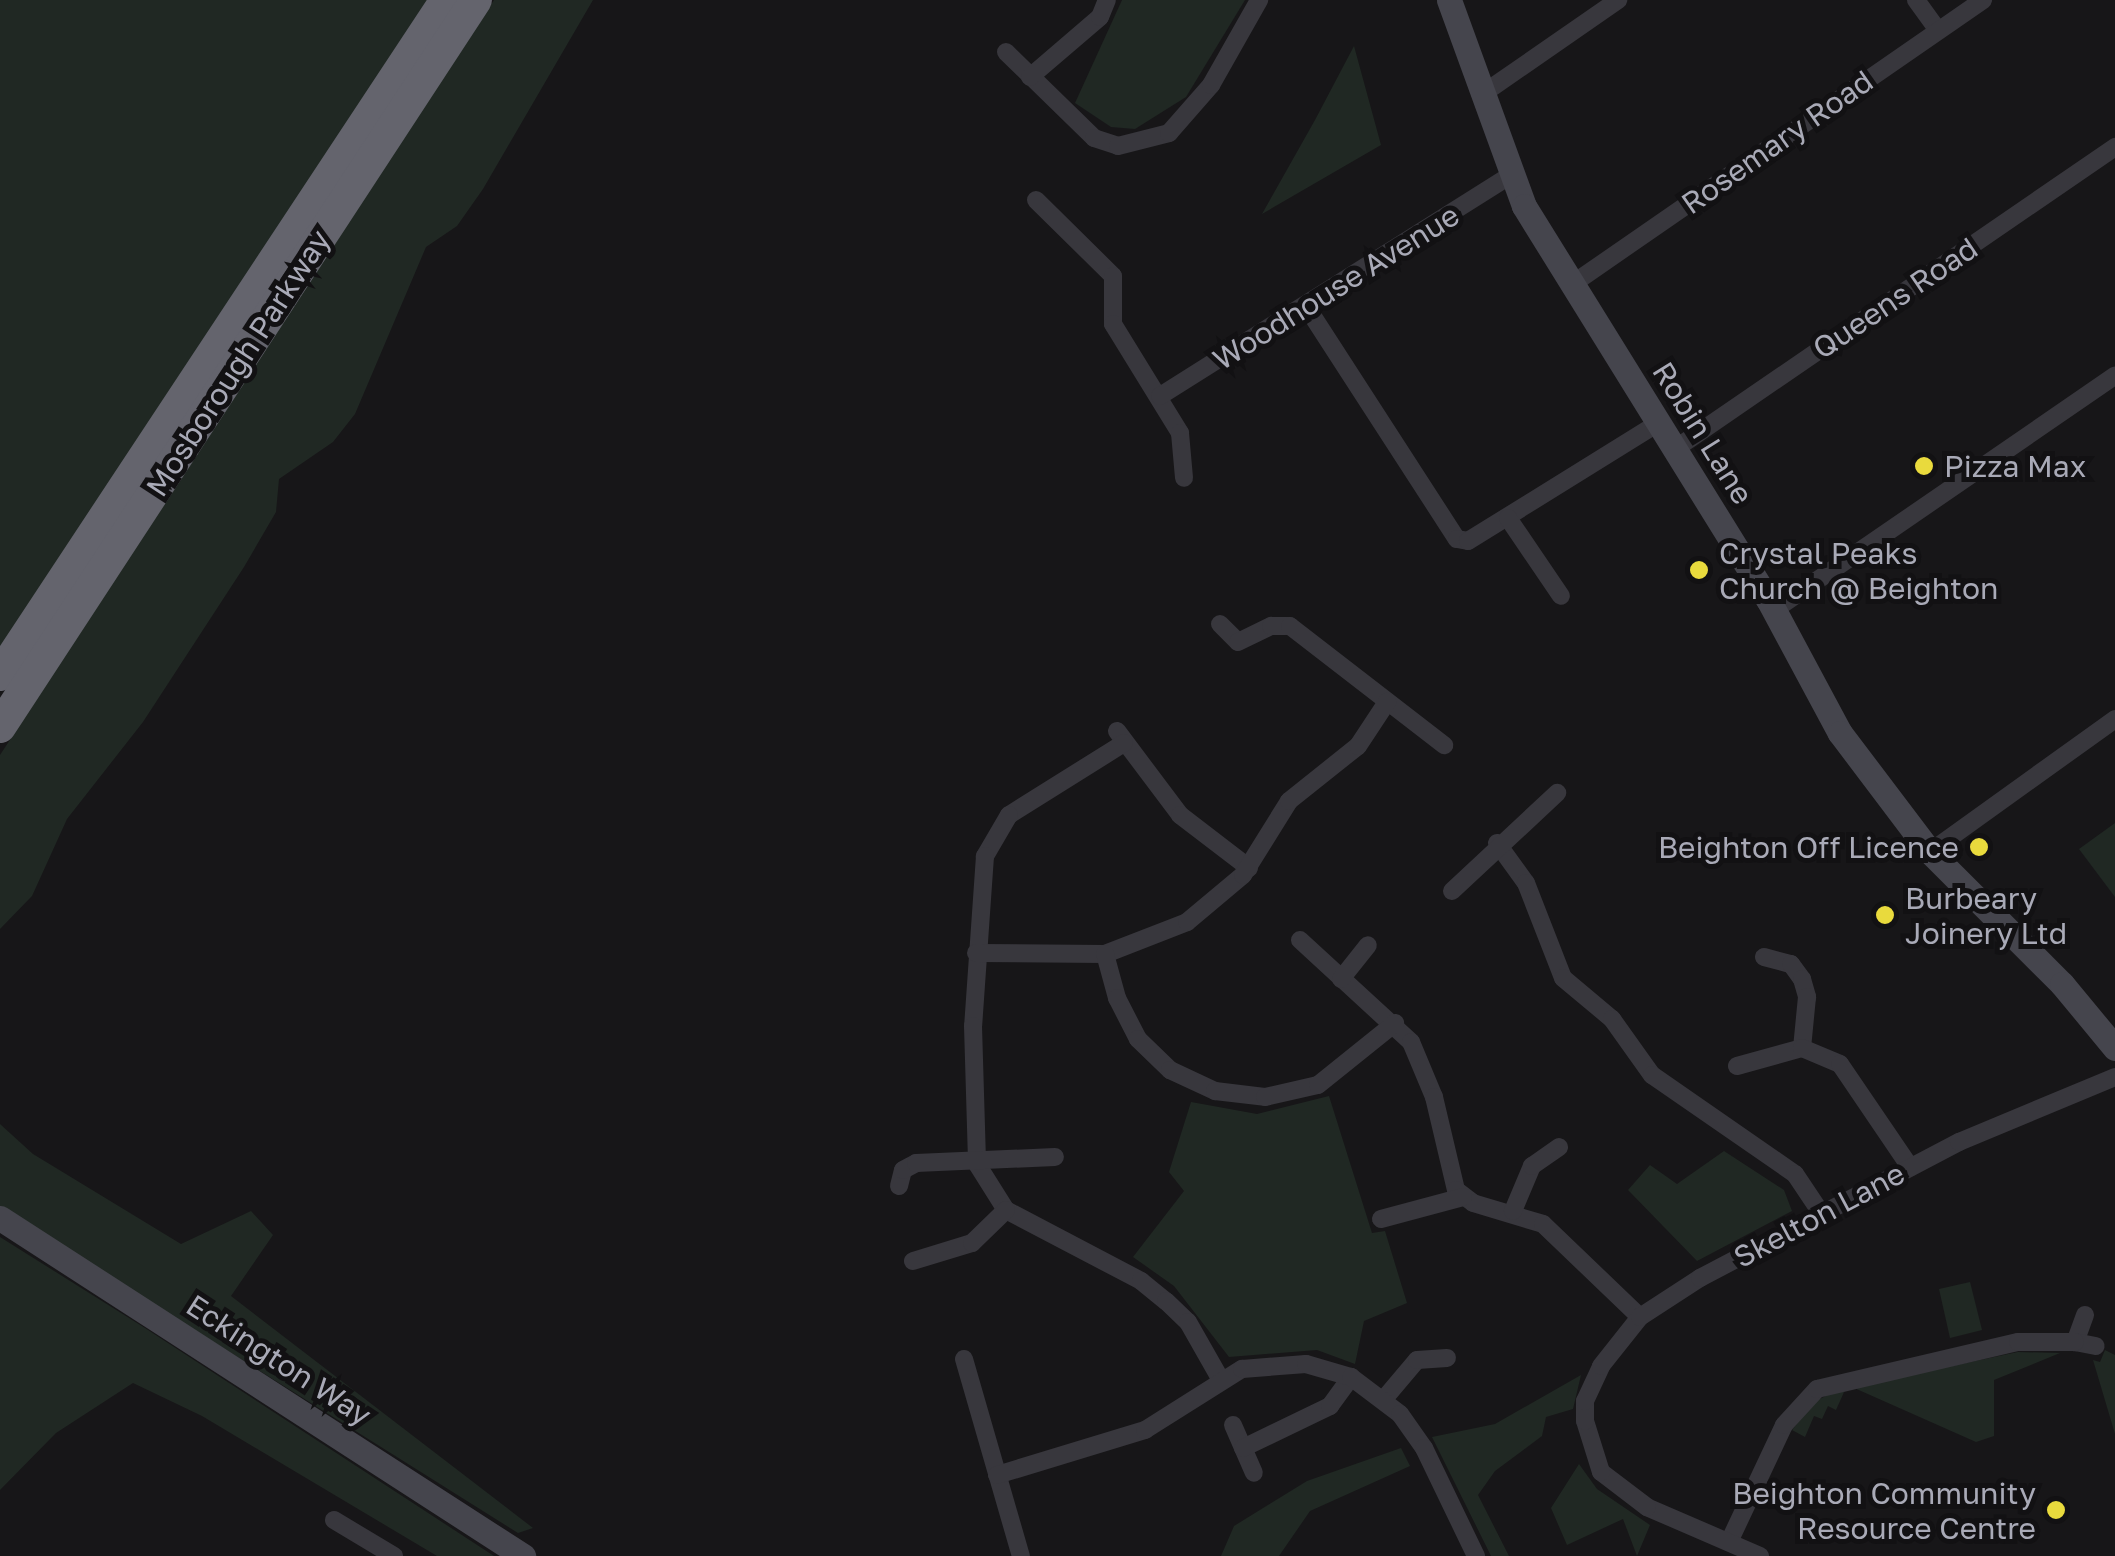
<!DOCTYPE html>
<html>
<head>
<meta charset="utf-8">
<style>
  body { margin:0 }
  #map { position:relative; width:2115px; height:1556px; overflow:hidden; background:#171618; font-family:"Golos Text",sans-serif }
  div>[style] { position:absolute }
  .green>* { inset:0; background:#202823 }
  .street>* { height:18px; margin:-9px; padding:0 9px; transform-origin:9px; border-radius:9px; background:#38373d }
  .secondary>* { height:25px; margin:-12.5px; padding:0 12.5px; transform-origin:12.5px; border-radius:12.5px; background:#45454d }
  .highway>* { height:32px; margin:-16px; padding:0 16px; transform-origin:16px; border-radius:16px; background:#64646d }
  .dots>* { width:28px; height:28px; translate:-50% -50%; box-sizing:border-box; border:5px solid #121113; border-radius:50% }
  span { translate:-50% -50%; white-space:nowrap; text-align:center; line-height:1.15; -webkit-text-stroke:10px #121113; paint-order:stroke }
  .street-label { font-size:30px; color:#a9aab7 }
  .poi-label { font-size:30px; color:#a9aab7 }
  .left { translate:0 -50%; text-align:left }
  .right { translate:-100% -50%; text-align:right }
</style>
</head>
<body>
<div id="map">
  <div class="green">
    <i style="clip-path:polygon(0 0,430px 0,0 650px)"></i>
    <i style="clip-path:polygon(494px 0,593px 0,483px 189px,457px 226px,426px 247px,355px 414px,333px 442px,279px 479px,276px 512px,244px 567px,143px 722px,67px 819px,32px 896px,0 929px,0 755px)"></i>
    <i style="clip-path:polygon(1122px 0,1245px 0,1186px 97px,1135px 129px,1111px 127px,1075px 103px)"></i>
    <i style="clip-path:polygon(1354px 46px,1381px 145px,1262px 214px,1315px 120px)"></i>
    <i style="clip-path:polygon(2115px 823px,2115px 897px,2079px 849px)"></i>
    <i style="clip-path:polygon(1329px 1096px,1372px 1233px,1385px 1231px,1407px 1303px,1364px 1321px,1355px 1364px,1317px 1350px,1229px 1357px,1174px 1286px,1133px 1257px,1184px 1191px,1169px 1172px,1191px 1102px,1257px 1114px)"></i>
    <i style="clip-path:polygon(0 1124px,33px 1154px,181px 1244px,251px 1211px,273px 1235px,231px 1296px,533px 1528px,518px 1533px,0 1208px)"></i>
    <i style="clip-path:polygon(1724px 1151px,1784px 1190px,1792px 1211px,1697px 1261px,1628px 1190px,1650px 1165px,1677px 1184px)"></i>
    <i style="clip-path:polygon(0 1237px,145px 1328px,494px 1556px,437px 1556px,202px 1416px,133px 1383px,56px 1433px,0 1490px)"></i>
    <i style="clip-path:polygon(1970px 1282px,1982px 1330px,1950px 1338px,1939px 1289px)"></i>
    <i style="clip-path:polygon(2105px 1350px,2115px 1355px,2115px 1434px,2093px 1360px,2100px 1362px)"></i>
    <i style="clip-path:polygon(2018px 1352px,2060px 1353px,1994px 1380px,1994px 1436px,1976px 1442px,1852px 1387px)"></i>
    <i style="clip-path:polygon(1581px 1375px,1573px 1409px,1546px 1417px,1542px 1436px,1495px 1471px,1478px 1495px,1509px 1556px,1491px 1556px,1432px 1437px,1495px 1424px)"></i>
    <i style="clip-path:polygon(1837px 1390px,1845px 1390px,1836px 1410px,1828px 1406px,1822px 1419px,1814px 1416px,1805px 1437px,1792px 1430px,1814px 1402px)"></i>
    <i style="clip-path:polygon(1401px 1448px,1410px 1466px,1310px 1511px,1279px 1556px,1221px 1556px,1234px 1526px,1307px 1481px)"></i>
    <i style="clip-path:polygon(1579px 1464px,1597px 1489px,1650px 1525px,1637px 1556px,1623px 1519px,1567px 1545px,1551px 1508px)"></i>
  </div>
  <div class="street">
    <i style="left:1916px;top:0;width:37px;rotate:54deg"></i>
    <i style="left:1006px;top:52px;width:123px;rotate:44.3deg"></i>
    <i style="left:1094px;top:138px;width:25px;rotate:18deg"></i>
    <i style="left:1118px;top:146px;width:53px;rotate:-14.3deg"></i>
    <i style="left:1169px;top:133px;width:64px;rotate:-48.8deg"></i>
    <i style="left:1211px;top:85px;width:98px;rotate:-60.5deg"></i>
    <i style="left:1030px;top:77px;width:92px;rotate:-40.6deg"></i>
    <i style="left:1100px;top:17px;width:18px;rotate:-68deg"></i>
    <i style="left:1481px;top:95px;width:167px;rotate:-34.7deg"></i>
    <i style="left:1036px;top:200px;width:108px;rotate:44.6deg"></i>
    <i style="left:1113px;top:276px;width:48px;rotate:90deg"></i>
    <i style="left:1113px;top:324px;width:128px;rotate:58.4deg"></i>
    <i style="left:1180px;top:433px;width:45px;rotate:84.9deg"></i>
    <i style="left:1571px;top:285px;width:501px;rotate:-34.67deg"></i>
    <i style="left:1308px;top:309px;width:274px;rotate:57.1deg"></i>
    <i style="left:1457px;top:539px;width:11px;rotate:10deg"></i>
    <i style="left:1468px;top:541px;width:224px;rotate:-31.8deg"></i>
    <i style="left:1160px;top:396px;width:413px;rotate:-32.2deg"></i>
    <i style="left:1675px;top:449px;width:534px;rotate:-34.46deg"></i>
    <i style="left:1508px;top:518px;width:94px;rotate:55.8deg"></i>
    <i style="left:1774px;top:610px;width:414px;rotate:-34.5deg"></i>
    <i style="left:1220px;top:624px;width:25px;rotate:45deg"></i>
    <i style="left:1238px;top:642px;width:37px;rotate:-26deg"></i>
    <i style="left:1271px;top:626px;width:19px"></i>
    <i style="left:1290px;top:626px;width:195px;rotate:37.7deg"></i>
    <i style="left:1117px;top:731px;width:105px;rotate:53.1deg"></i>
    <i style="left:1180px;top:815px;width:87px;rotate:37.5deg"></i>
    <i style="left:1124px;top:743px;width:136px;rotate:147.9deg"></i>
    <i style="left:1009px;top:815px;width:48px;rotate:120.3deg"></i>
    <i style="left:985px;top:856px;width:170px;rotate:94deg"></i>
    <i style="left:973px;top:1026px;width:138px;rotate:88.3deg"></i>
    <i style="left:977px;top:1164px;width:54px;rotate:57.8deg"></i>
    <i style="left:1006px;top:1210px;width:153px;rotate:27.7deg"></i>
    <i style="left:1141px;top:1281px;width:32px;rotate:39deg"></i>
    <i style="left:1166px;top:1301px;width:30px;rotate:44deg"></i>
    <i style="left:1188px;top:1322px;width:67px;rotate:60.4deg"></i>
    <i style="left:1497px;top:843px;width:49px;rotate:54.1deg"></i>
    <i style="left:1526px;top:883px;width:102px;rotate:68.7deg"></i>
    <i style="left:1563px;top:978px;width:64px;rotate:39.9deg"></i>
    <i style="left:1612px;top:1019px;width:69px;rotate:54.5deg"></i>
    <i style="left:1652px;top:1075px;width:174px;rotate:34.7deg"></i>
    <i style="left:1795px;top:1174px;width:47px;rotate:56.3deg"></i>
    <i style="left:1930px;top:852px;width:228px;rotate:-35.7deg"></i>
    <i style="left:1452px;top:891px;width:144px;rotate:-43deg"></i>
    <i style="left:1300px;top:940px;width:151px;rotate:42.6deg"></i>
    <i style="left:1411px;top:1042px;width:60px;rotate:67.3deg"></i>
    <i style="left:1434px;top:1097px;width:96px;rotate:76.7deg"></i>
    <i style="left:1456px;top:1190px;width:21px;rotate:37deg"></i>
    <i style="left:1473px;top:1203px;width:73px;rotate:16.7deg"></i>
    <i style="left:1543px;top:1224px;width:134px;rotate:43.8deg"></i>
    <i style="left:976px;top:953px;width:129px;rotate:0.4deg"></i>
    <i style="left:1105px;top:954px;width:88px;rotate:-21.3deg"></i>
    <i style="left:1187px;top:922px;width:73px;rotate:-40deg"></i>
    <i style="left:1243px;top:875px;width:87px;rotate:-58.1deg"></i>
    <i style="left:1289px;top:801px;width:88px;rotate:-38.6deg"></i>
    <i style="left:1358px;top:746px;width:53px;rotate:-56.6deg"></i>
    <i style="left:1105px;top:954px;width:46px;rotate:74.7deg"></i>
    <i style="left:1117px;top:998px;width:46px;rotate:62.9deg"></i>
    <i style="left:1138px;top:1039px;width:45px;rotate:44.1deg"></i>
    <i style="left:1170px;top:1070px;width:50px;rotate:25deg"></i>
    <i style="left:1215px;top:1091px;width:50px;rotate:6.8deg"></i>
    <i style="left:1265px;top:1097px;width:54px;rotate:-12.8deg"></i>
    <i style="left:1318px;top:1085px;width:99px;rotate:-38.8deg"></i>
    <i style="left:1764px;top:957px;width:28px;rotate:15deg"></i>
    <i style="left:1791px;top:964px;width:19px;rotate:54deg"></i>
    <i style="left:1802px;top:979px;width:19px;rotate:74deg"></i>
    <i style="left:1807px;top:997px;width:51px;rotate:95.6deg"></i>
    <i style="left:1341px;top:979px;width:43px;rotate:-51.5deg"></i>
    <i style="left:1737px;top:1066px;width:67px;rotate:-15.5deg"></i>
    <i style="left:1802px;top:1048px;width:41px;rotate:22.8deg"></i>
    <i style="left:1840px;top:1064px;width:125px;rotate:55.8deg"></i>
    <i style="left:899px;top:1186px;width:16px;rotate:-76deg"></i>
    <i style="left:903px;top:1170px;width:15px;rotate:-28deg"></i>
    <i style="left:916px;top:1163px;width:139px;rotate:-2.5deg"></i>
    <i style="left:1513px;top:1211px;width:49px;rotate:-67.1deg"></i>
    <i style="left:1532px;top:1166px;width:33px;rotate:-35deg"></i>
    <i style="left:1381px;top:1219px;width:85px;rotate:-15deg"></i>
    <i style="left:913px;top:1261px;width:62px;rotate:-17deg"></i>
    <i style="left:972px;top:1243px;width:47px;rotate:-44.1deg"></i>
    <i style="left:2085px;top:1315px;width:29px;rotate:110deg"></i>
    <i style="left:2075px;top:1342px;width:21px;rotate:11deg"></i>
    <i style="left:964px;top:1359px;width:205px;rotate:73.9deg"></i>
    <i style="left:1384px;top:1399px;width:51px;rotate:-49.8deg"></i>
    <i style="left:1417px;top:1360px;width:30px;rotate:-4deg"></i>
    <i style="left:1233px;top:1425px;width:52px;rotate:66.4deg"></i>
    <i style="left:1243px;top:1448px;width:97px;rotate:-25.8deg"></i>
    <i style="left:1330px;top:1406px;width:36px;rotate:-54deg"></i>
    <i style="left:997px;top:1475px;width:155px;rotate:-16.9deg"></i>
    <i style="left:1145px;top:1430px;width:115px;rotate:-32.2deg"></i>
    <i style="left:1242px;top:1369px;width:64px;rotate:-4.5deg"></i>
    <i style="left:1306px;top:1364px;width:47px;rotate:16.1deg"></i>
    <i style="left:1351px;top:1377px;width:61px;rotate:37.1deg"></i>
    <i style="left:1400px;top:1414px;width:42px;rotate:54.8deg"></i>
    <i style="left:1424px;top:1448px;width:120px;rotate:64.3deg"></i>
    <i style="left:334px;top:1520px;width:70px;rotate:31deg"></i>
    <i style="left:1729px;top:1542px;width:129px;rotate:-64.8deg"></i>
    <i style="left:1784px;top:1425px;width:49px;rotate:-47.5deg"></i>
    <i style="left:1817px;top:1389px;width:206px;rotate:-13.2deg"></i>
    <i style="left:2018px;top:1342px;width:57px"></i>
    <i style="left:1760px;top:1556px;width:123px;rotate:-156.6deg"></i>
    <i style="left:1647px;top:1507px;width:58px;rotate:-142.7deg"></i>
    <i style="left:1601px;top:1472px;width:53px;rotate:-107.4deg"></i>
    <i style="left:1585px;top:1421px;width:20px;rotate:-90deg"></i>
    <i style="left:1585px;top:1401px;width:38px;rotate:-65deg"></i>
    <i style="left:1601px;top:1366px;width:63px;rotate:-51.5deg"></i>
    <i style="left:1640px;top:1317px;width:72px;rotate:-33deg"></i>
    <i style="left:1700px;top:1278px;width:293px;rotate:-27.7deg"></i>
    <i style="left:1959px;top:1142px;width:169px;rotate:-22.6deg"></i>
  </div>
  <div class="secondary">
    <i style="left:1449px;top:0;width:219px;rotate:70deg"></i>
    <i style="left:1524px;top:206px;width:463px;rotate:58.2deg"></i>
    <i style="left:1768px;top:599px;width:152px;rotate:61.8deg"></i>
    <i style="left:1840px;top:733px;width:149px;rotate:52.9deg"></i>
    <i style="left:1930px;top:852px;width:187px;rotate:45deg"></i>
    <i style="left:2062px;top:984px;width:83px;rotate:50.4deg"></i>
    <i style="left:0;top:1218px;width:623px;rotate:32.87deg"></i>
  </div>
  <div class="highway">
    <i style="left:0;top:675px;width:809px;rotate:-56.55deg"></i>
    <i style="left:0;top:727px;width:869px;rotate:-56.79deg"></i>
  </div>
  <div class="dots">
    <i style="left:1924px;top:466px;background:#e9da3d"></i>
    <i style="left:1699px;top:570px;background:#e9da3d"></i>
    <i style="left:1979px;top:847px;background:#e9da3d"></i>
    <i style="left:1885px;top:915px;background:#e9da3d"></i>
    <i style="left:2056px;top:1510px;background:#e9da3d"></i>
  </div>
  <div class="street-label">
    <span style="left:1777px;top:142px;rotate:-35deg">Rosemary Road</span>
    <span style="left:1336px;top:287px;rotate:-32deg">Woodhouse Avenue</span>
    <span style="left:1895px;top:298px;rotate:-34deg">Queens Road</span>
    <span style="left:238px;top:363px;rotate:-57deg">Mosborough Parkway</span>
    <span style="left:1703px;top:433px;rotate:58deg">Robin Lane</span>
    <span style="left:1819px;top:1215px;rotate:-28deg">Skelton Lane</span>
    <span style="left:279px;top:1360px;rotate:33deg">Eckington Way</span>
  </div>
  <div class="poi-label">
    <span class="left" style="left:1944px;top:466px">Pizza Max</span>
    <span class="left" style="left:1719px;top:570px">Crystal Peaks<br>Church @ Beighton</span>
    <span class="right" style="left:1959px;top:847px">Beighton Off Licence</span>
    <span class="left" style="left:1905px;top:915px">Burbeary<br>Joinery Ltd</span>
    <span class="right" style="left:2036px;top:1510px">Beighton Community<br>Resource Centre</span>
  </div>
</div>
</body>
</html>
